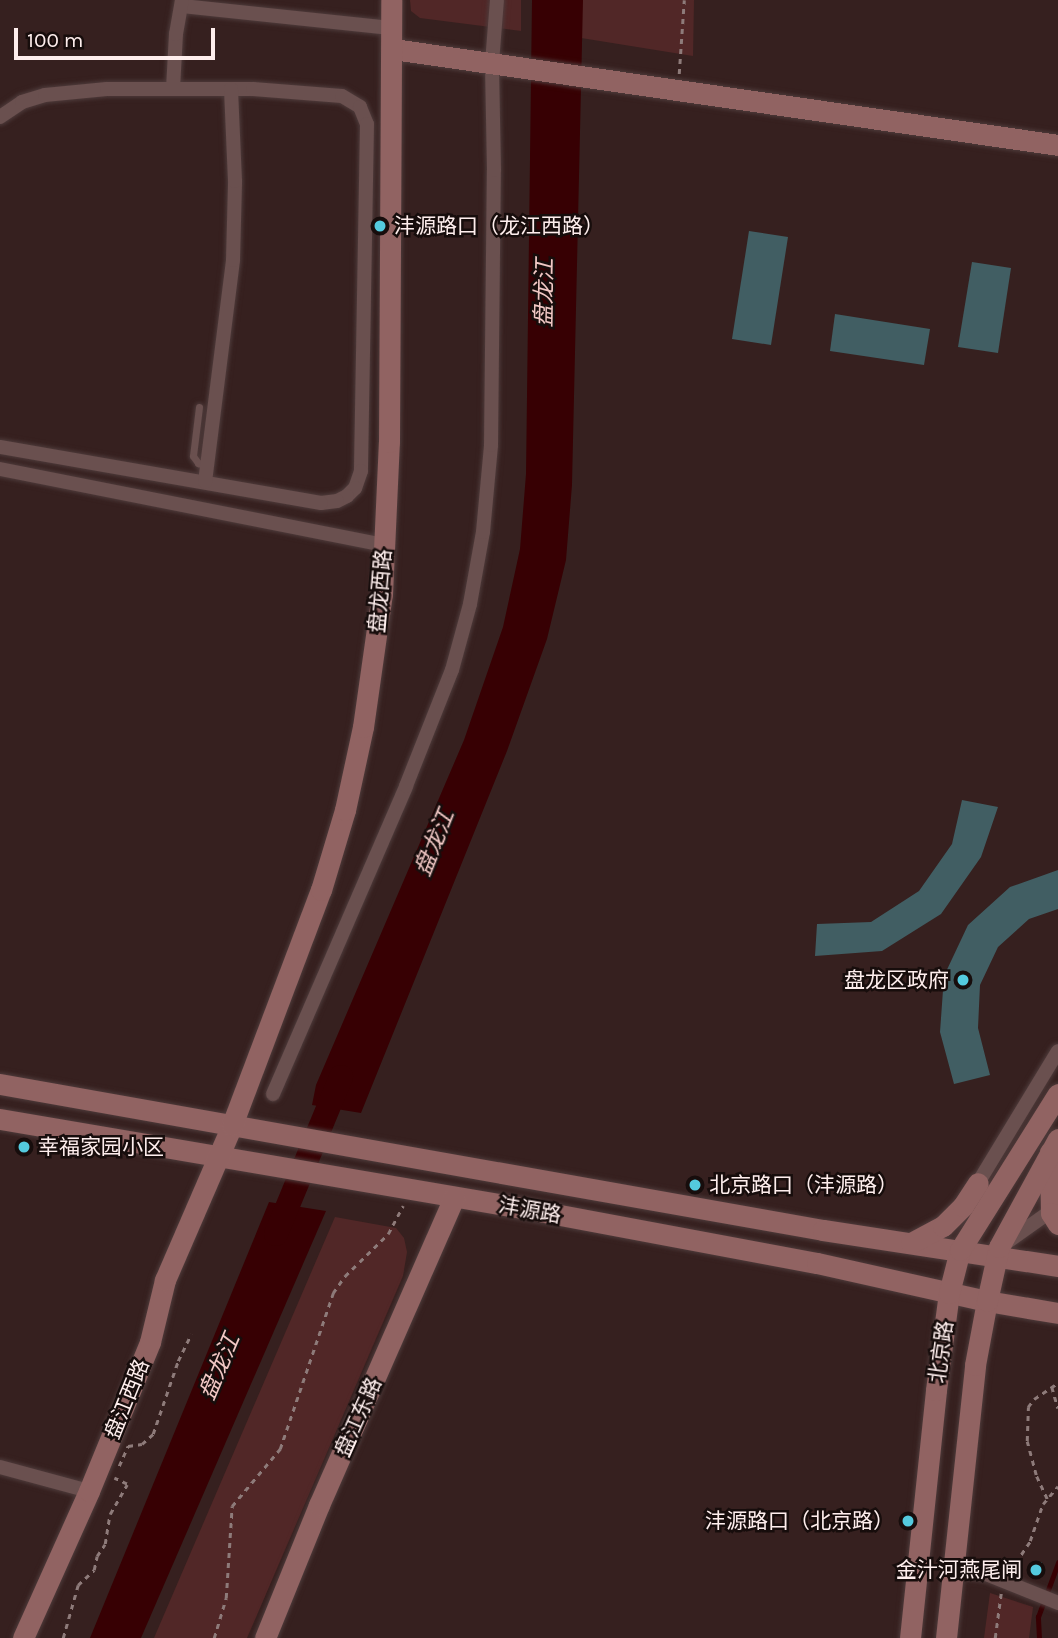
<!DOCTYPE html>
<html>
<head>
<meta charset="utf-8">
<style>
  body { margin:0 }
  #map { position:relative; width:1058px; height:1638px; overflow:hidden; background:#36201f; font-family:Karla,"Noto Sans SC",sans-serif }
  div>[style] { position:absolute }
  .green>* { inset:0; background:#512727 }
  .water>* { inset:0; background:#370003 }
  .stream>* { height:4.5px; margin:-2.25px; padding:0 2.25px; transform-origin:2.25px; border-radius:2.25px; background:#370003 }
  .river>* { height:24px; margin:-12px; padding:0 12px; transform-origin:12px; border-radius:12px; background:#370003 }
  .building>* { inset:0; background:#415e63 }
  .path>* { height:2.5px; margin-top:-1.25px; transform-origin:0; background:repeating-linear-gradient(90deg,#8e7b7a 0 5px,transparent 0 10px) }
  .roads { filter:drop-shadow(0 0 2px #4e3b3b) drop-shadow(0 0 2px #4e3b3b) }
  .lane>* { height:7px; margin:-3.5px; padding:0 3.5px; transform-origin:3.5px; border-radius:3.5px; background:#6a504f }
  .street>* { height:14px; margin:-7px; padding:0 7px; transform-origin:7px; border-radius:7px; background:#6a504f }
  .secondary>* { height:21px; margin:-10.5px; padding:0 10.5px; transform-origin:10.5px; border-radius:10.5px; background:#916362 }
  .dots>* { width:19px; height:19px; translate:-50% -50%; box-sizing:border-box; border:4px solid #170d0c; border-radius:50% }
  span { translate:-50% -50%; white-space:nowrap; text-align:center; line-height:1.15; -webkit-text-stroke:5px #170d0c; paint-order:stroke }
  .poi-label { font-size:21px; color:#feeeed }
  .left { translate:0 -50%; text-align:left }
  .right { translate:-100% -50%; text-align:right }
  .street-label { font-size:21px; color:#feeeed }
  .water-label { font-size:23px; color:#f2c8c5; font-style:italic }
  .scale { position:absolute; left:14px; top:28px; width:201px; height:32px; box-sizing:border-box; border:4px solid #feeeed; border-top:0; padding-left:9px; font-size:21px; line-height:24px; white-space:nowrap; color:#feeeed; -webkit-text-stroke:5px #170d0c; paint-order:stroke }
</style>
</head>
<body>
<div id="map">
  <div class="green">
    <i style="clip-path:polygon(410px 0,521px 0,521px 31px,420px 18px,411px 11px)"></i>
    <i style="clip-path:polygon(576px 0,694px 0,693px 56px,575px 37px)"></i>
    <i style="clip-path:polygon(335px 1217px,396px 1228px,404px 1238px,407px 1252px,403px 1276px,247px 1638px,154px 1638px)"></i>
    <i style="clip-path:polygon(990px 1593px,1033px 1607px,1029px 1638px,984px 1638px)"></i>
  </div>
  <div class="water">
    <i style="clip-path:polygon(532px 0,583px 0,572px 485px,566px 560px,547px 639px,507px 751px,361px 1113px,312px 1105px,316px 1085px,464px 740px,503px 627px,520px 549px,526px 474px)"></i>
    <i style="clip-path:polygon(269px 1202px,326px 1211px,141px 1638px,90px 1638px)"></i>
  </div>
  <div class="stream">
    <i style="left:1039px;top:1638px;width:21px;rotate:-93deg"></i>
    <i style="left:1038px;top:1617px;width:58px;rotate:-69.7deg"></i>
  </div>
  <div class="river">
    <i style="left:276px;top:1234px;width:170px;rotate:-67.5deg"></i>
  </div>
  <div class="building">
    <i style="clip-path:polygon(749px 231px,788px 237px,771px 345px,732px 339px)"></i>
    <i style="clip-path:polygon(972px 262px,1011px 268px,998px 353px,958px 347px)"></i>
    <i style="clip-path:polygon(835px 314px,930px 329px,924px 365px,830px 351px)"></i>
    <i style="clip-path:polygon(962px 800px,998px 807px,981px 857px,941px 914px,882px 951px,815px 956px,817px 924px,871px 922px,919px 891px,952px 844px)"></i>
    <i style="clip-path:polygon(1058px 870px,1058px 909px,1029px 919px,998px 947px,980px 985px,978px 1028px,990px 1075px,954px 1084px,940px 1032px,944px 976px,968px 925px,1010px 887px)"></i>
    <i style="clip-path:polygon(1031px 1562px,1042px 1562px,1041px 1578px,1030px 1577px)"></i>
  </div>
  <div class="path">
    <i style="left:679px;top:74px;width:74px;rotate:-86.1deg"></i>
    <i style="left:1052px;top:1387px;width:22px;rotate:74deg"></i>
    <i style="left:119px;top:1466px;width:22px;rotate:-66deg"></i>
    <i style="left:128px;top:1446px;width:14px;rotate:-8deg"></i>
    <i style="left:142px;top:1444px;width:15px;rotate:-42deg"></i>
    <i style="left:153px;top:1434px;width:77px;rotate:-71.1deg"></i>
    <i style="left:178px;top:1361px;width:30px;rotate:-64deg"></i>
    <i style="left:1047px;top:1499px;width:26px;rotate:-115deg"></i>
    <i style="left:1036px;top:1475px;width:35px;rotate:-105deg"></i>
    <i style="left:1027px;top:1441px;width:34px;rotate:-88deg"></i>
    <i style="left:1028px;top:1407px;width:10px;rotate:-53deg"></i>
    <i style="left:1034px;top:1399px;width:29px;rotate:-34deg"></i>
    <i style="left:1010px;top:1571px;width:36px;rotate:-56deg"></i>
    <i style="left:1030px;top:1541px;width:39px;rotate:-71deg"></i>
    <i style="left:1043px;top:1504px;width:23px;rotate:-50deg"></i>
    <i style="left:63px;top:1638px;width:55px;rotate:-74.2deg"></i>
    <i style="left:78px;top:1585px;width:22px;rotate:-43deg"></i>
    <i style="left:94px;top:1570px;width:14px;rotate:-78deg"></i>
    <i style="left:97px;top:1556px;width:14px;rotate:-56deg"></i>
    <i style="left:105px;top:1544px;width:30px;rotate:-81deg"></i>
    <i style="left:110px;top:1514px;width:34px;rotate:-60deg"></i>
    <i style="left:127px;top:1484px;width:14px;rotate:-155deg"></i>
    <i style="left:214px;top:1638px;width:42px;rotate:-73.3deg"></i>
    <i style="left:226px;top:1598px;width:92px;rotate:-86.3deg"></i>
    <i style="left:232px;top:1506px;width:75px;rotate:-49.9deg"></i>
    <i style="left:280px;top:1449px;width:165px;rotate:-71.2deg"></i>
    <i style="left:333px;top:1293px;width:21px;rotate:-55deg"></i>
    <i style="left:345px;top:1276px;width:60px;rotate:-44.3deg"></i>
    <i style="left:388px;top:1234px;width:32px;rotate:-62deg"></i>
    <i style="left:995px;top:1638px;width:45px;rotate:-82.4deg"></i>
  </div>
  <div class="roads">
    <div class="lane">
      <i style="left:199px;top:407px;width:49px;rotate:97deg"></i>
      <i style="left:193px;top:456px;width:9px;rotate:54deg"></i>
      <i style="left:198px;top:463px;width:9px;rotate:18deg"></i>
    </div>
    <div class="street">
      <i style="left:182px;top:6px;width:210px;rotate:6deg"></i>
      <i style="left:173px;top:89px;width:55px;rotate:-86.9deg"></i>
      <i style="left:176px;top:34px;width:35px;rotate:-80deg"></i>
      <i style="left:0;top:117px;width:27px;rotate:-34deg"></i>
      <i style="left:22px;top:102px;width:24px;rotate:-17deg"></i>
      <i style="left:45px;top:95px;width:62px;rotate:-5.5deg"></i>
      <i style="left:107px;top:89px;width:146px"></i>
      <i style="left:253px;top:89px;width:89px;rotate:4.5deg"></i>
      <i style="left:342px;top:96px;width:21px;rotate:31deg"></i>
      <i style="left:360px;top:107px;width:18px;rotate:68deg"></i>
      <i style="left:367px;top:124px;width:347px;rotate:91deg"></i>
      <i style="left:361px;top:471px;width:18px;rotate:109deg"></i>
      <i style="left:355px;top:488px;width:11px;rotate:135deg"></i>
      <i style="left:347px;top:496px;width:11px;rotate:153deg"></i>
      <i style="left:337px;top:501px;width:16px;rotate:173deg"></i>
      <i style="left:321px;top:503px;width:326px;rotate:-170.1deg"></i>
      <i style="left:0;top:469px;width:392px;rotate:11.2deg"></i>
      <i style="left:205px;top:482px;width:224px;rotate:-82.8deg"></i>
      <i style="left:233px;top:260px;width:79px;rotate:-88.5deg"></i>
      <i style="left:235px;top:181px;width:92px;rotate:-92.5deg"></i>
      <i style="left:273px;top:1094px;width:335px;rotate:-66.6deg"></i>
      <i style="left:406px;top:786px;width:125px;rotate:-68.4deg"></i>
      <i style="left:452px;top:670px;width:68px;rotate:-74.7deg"></i>
      <i style="left:470px;top:604px;width:73px;rotate:-79.8deg"></i>
      <i style="left:483px;top:532px;width:87px;rotate:-84.7deg"></i>
      <i style="left:491px;top:445px;width:275px;rotate:-89.4deg"></i>
      <i style="left:494px;top:170px;width:107px;rotate:-91.1deg"></i>
      <i style="left:492px;top:63px;width:63px;rotate:-85.5deg"></i>
      <i style="left:977px;top:1192px;width:9px;rotate:-84deg"></i>
      <i style="left:978px;top:1183px;width:154px;rotate:-58.8deg"></i>
      <i style="left:1003px;top:1245px;width:64px;rotate:-35.4deg"></i>
      <i style="left:0;top:1467px;width:92px;rotate:15.1deg"></i>
      <i style="left:953px;top:1570px;width:33px;rotate:7deg"></i>
      <i style="left:986px;top:1574px;width:78px;rotate:21.9deg"></i>
    </div>
    <div class="secondary">
      <i style="left:393px;top:49px;width:672px;rotate:8.21deg"></i>
      <i style="left:0;top:1084px;width:836px;rotate:10.06deg"></i>
      <i style="left:823px;top:1230px;width:238px;rotate:8.7deg"></i>
      <i style="left:0;top:1119px;width:536px;rotate:9.67deg"></i>
      <i style="left:528px;top:1209px;width:294px;rotate:10.6deg"></i>
      <i style="left:817px;top:1263px;width:174px;rotate:12.6deg"></i>
      <i style="left:987px;top:1301px;width:72px;rotate:9.6deg"></i>
      <i style="left:1050px;top:1152px;width:61px;rotate:89.1deg"></i>
      <i style="left:1051px;top:1213px;width:13px;rotate:58deg"></i>
      <i style="left:911px;top:1243px;width:36px;rotate:-28deg"></i>
      <i style="left:943px;top:1226px;width:28px;rotate:-45deg"></i>
      <i style="left:963px;top:1206px;width:27px;rotate:-57deg"></i>
      <i style="left:23px;top:1638px;width:161px;rotate:-65.8deg"></i>
      <i style="left:89px;top:1491px;width:161px;rotate:-67.7deg"></i>
      <i style="left:150px;top:1342px;width:64px;rotate:-76.4deg"></i>
      <i style="left:165px;top:1280px;width:169px;rotate:-66.6deg"></i>
      <i style="left:232px;top:1125px;width:251px;rotate:-69.3deg"></i>
      <i style="left:321px;top:890px;width:84px;rotate:-73.3deg"></i>
      <i style="left:345px;top:810px;width:85px;rotate:-77.8deg"></i>
      <i style="left:363px;top:727px;width:134px;rotate:-81.9deg"></i>
      <i style="left:382px;top:594px;width:152px;rotate:-87.4deg"></i>
      <i style="left:389px;top:442px;width:442px;rotate:-89.7deg"></i>
      <i style="left:265px;top:1638px;width:144px;rotate:-67.9deg"></i>
      <i style="left:319px;top:1505px;width:336px;rotate:-66.3deg"></i>
      <i style="left:910px;top:1638px;width:249px;rotate:-84deg"></i>
      <i style="left:936px;top:1390px;width:98px;rotate:-82.4deg"></i>
      <i style="left:949px;top:1293px;width:44px;rotate:-75.7deg"></i>
      <i style="left:960px;top:1250px;width:184px;rotate:-57.9deg"></i>
      <i style="left:946px;top:1638px;width:275px;rotate:-83.9deg"></i>
      <i style="left:975px;top:1365px;width:65px;rotate:-79.4deg"></i>
      <i style="left:987px;top:1301px;width:55px;rotate:-77.5deg"></i>
      <i style="left:999px;top:1247px;width:123px;rotate:-61.4deg"></i>
    </div>
  </div>
  <div class="dots">
    <i style="left:380px;top:226px;background:#54cade"></i>
    <i style="left:963px;top:980px;background:#54cade"></i>
    <i style="left:24px;top:1147px;background:#54cade"></i>
    <i style="left:695px;top:1185px;background:#54cade"></i>
    <i style="left:908px;top:1521px;background:#54cade"></i>
    <i style="left:1036px;top:1570px;background:#54cade"></i>
  </div>
  <div class="poi-label">
    <span class="left" style="left:394px;top:226px">沣源路口（龙江西路）</span>
    <span class="right" style="left:949px;top:980px">盘龙区政府</span>
    <span class="left" style="left:38px;top:1147px">幸福家园小区</span>
    <span class="left" style="left:709px;top:1185px">北京路口（沣源路）</span>
    <span class="right" style="left:894px;top:1521px">沣源路口（北京路）</span>
    <span class="right" style="left:1022px;top:1570px">金汁河燕尾闸</span>
  </div>
  <div class="street-label">
    <span style="left:380px;top:591px;rotate:-85deg">盘龙西路</span>
    <span style="left:530px;top:1210px;rotate:10deg">沣源路</span>
    <span style="left:941px;top:1352px;rotate:-82deg">北京路</span>
    <span style="left:127px;top:1399px;rotate:-68deg">盘江西路</span>
    <span style="left:358px;top:1417px;rotate:-66deg">盘江东路</span>
  </div>
  <div class="water-label">
    <span style="left:545px;top:293px;rotate:-89deg">盘龙江</span>
    <span style="left:435px;top:843px;rotate:-68deg">盘龙江</span>
    <span style="left:220px;top:1367px;rotate:-67deg">盘龙江</span>
  </div>
  <div class="scale">100 m</div>
</div>
</body>
</html>
